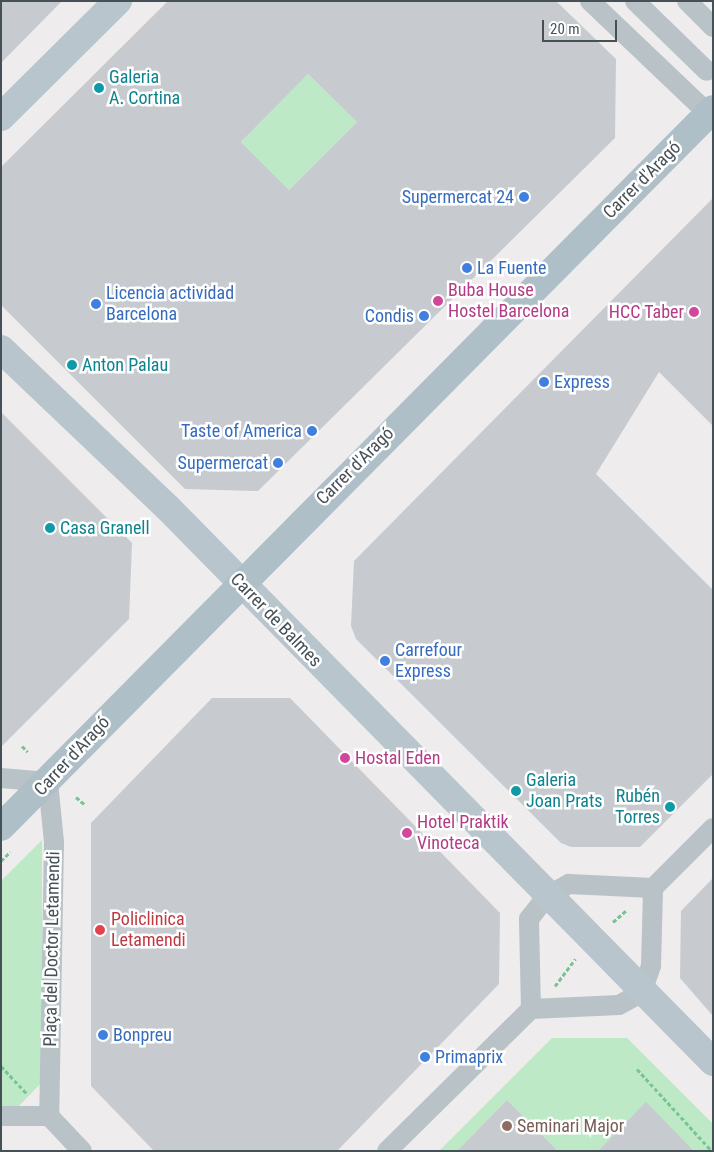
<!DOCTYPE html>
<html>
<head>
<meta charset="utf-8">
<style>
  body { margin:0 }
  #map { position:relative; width:714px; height:1152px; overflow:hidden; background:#eeecec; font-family:"Roboto Condensed",sans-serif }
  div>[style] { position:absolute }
  .green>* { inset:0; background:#bde9c7 }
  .building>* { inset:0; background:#c7cace }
  .path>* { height:3px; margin-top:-1.5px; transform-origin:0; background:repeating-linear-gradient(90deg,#79c393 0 4px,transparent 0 6.5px) }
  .street>* { height:20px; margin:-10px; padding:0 10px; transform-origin:10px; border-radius:10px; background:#b8c2c7 }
  .secondary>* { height:28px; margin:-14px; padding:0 14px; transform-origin:14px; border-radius:14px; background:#b9c5cc }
  .primary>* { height:28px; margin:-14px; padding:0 14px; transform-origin:14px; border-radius:14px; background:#aebfc8 }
  .dots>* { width:14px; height:14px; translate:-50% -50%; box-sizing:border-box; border:2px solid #fff; border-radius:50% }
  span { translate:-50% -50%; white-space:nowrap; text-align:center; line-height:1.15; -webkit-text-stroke:5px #fff; paint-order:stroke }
  .culture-label { font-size:18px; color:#0d838f }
  .left { translate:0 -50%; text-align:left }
  .right { translate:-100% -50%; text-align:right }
  .street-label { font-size:18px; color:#465157 }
  .shop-label { font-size:18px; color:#366cbe }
  .hotel-label { font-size:18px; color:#b23c85 }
  .health-label { font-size:18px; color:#be3a42 }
  .education-label { font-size:18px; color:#785e54 }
  .frame { position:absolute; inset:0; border:2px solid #465157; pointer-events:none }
  .scale { position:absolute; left:542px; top:20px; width:75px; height:22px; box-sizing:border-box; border:2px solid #465157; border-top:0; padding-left:6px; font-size:15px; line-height:18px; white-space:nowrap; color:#465157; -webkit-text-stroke:4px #fff; paint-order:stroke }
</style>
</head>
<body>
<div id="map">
  <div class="green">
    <i style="clip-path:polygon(308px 74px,357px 122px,289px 190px,241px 142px)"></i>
    <i style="clip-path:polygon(42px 840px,42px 1082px,15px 1110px,1px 1110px,1px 881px)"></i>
    <i style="clip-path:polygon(552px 1038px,627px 1038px,713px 1124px,713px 1151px,694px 1151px,646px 1103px,598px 1151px,558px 1151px,507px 1100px,457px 1151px,439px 1151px)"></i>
  </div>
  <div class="building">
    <i style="clip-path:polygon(1px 1px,62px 1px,1px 63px)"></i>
    <i style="clip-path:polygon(evenodd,168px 1px,556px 1px,616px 59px,615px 138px,258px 491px,185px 489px,1px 305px,1px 167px,168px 1px,308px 74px,357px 122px,289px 190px,241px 142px,308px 74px)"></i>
    <i style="clip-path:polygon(713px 198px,713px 426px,659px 372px,596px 474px,713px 590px,713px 774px,640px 847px,571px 847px,561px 843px,356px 639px,351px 626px,354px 561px)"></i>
    <i style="clip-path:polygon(1px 412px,132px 543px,129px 619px,1px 747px)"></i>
    <i style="clip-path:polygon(212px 698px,290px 698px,500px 913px,499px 984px,337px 1151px,154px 1151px,91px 1086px,91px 823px)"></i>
    <i style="clip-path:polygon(713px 878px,713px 1016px,680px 978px,681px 911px)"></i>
    <i style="clip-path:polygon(507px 1100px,558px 1151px,457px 1151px)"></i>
    <i style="clip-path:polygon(646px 1102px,694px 1151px,598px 1151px)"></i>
  </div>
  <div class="path">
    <i style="left:22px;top:746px;width:8px;rotate:45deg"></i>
    <i style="left:76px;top:797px;width:11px;rotate:41deg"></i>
    <i style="left:1px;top:861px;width:13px;rotate:-45deg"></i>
    <i style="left:613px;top:922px;width:18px;rotate:-41deg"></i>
    <i style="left:555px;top:986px;width:34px;rotate:-53deg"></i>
    <i style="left:1px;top:1066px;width:37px;rotate:47deg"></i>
    <i style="left:637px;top:1069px;width:111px;rotate:47.6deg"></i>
  </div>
  <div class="street">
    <i style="left:590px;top:1px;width:170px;rotate:43.6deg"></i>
    <i style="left:635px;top:1px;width:100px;rotate:44.2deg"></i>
    <i style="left:687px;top:1px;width:37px;rotate:45deg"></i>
    <i style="left:1px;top:778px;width:47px;rotate:4.9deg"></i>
    <i style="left:48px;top:782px;width:60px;rotate:84.3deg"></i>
    <i style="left:54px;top:842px;width:274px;rotate:91deg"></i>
    <i style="left:531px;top:1009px;width:90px;rotate:-91.3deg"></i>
    <i style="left:529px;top:919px;width:29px;rotate:-52deg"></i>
    <i style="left:547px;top:896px;width:25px;rotate:-29deg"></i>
    <i style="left:569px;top:884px;width:84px;rotate:2.7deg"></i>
    <i style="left:1px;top:1116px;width:48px"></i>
    <i style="left:49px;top:1116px;width:48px;rotate:46.7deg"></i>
    <i style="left:387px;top:1151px;width:202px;rotate:-44.6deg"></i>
    <i style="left:531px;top:1009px;width:88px;rotate:-2.6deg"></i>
    <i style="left:619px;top:1005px;width:26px;rotate:-29deg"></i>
    <i style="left:642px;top:992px;width:28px;rotate:-71deg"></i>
    <i style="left:651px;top:966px;width:78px;rotate:-88.5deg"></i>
    <i style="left:653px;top:888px;width:85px;rotate:-45deg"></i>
  </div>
  <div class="secondary">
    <i style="left:1px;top:117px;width:165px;rotate:-44.8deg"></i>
    <i style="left:1px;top:349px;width:231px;rotate:43.6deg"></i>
    <i style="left:168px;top:508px;width:777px;rotate:45.47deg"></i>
  </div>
  <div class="primary">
    <i style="left:1px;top:827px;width:1011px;rotate:-45.24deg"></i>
  </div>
  <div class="dots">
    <i style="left:99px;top:88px;background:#0f9aa8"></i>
    <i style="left:524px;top:197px;background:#3f7fe0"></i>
    <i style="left:467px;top:268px;background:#3f7fe0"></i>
    <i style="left:438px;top:301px;background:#d1479c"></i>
    <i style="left:96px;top:304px;background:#3f7fe0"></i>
    <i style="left:694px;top:312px;background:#d1479c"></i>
    <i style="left:424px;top:316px;background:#3f7fe0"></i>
    <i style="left:72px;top:365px;background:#0f9aa8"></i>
    <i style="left:544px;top:382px;background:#3f7fe0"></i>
    <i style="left:312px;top:431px;background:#3f7fe0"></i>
    <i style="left:278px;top:463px;background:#3f7fe0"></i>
    <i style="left:50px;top:528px;background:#0f9aa8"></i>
    <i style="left:385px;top:661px;background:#3f7fe0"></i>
    <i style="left:345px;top:758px;background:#d1479c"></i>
    <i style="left:516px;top:791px;background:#0f9aa8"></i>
    <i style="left:670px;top:807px;background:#0f9aa8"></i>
    <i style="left:407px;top:833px;background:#d1479c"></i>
    <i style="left:100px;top:930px;background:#e0444e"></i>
    <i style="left:103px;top:1035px;background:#3f7fe0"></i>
    <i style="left:425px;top:1057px;background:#3f7fe0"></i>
    <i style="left:507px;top:1126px;background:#8d6e63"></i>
  </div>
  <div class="culture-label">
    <span class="left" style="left:109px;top:88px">Galeria<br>A. Cortina</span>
    <span class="left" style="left:82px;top:365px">Anton Palau</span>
    <span class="left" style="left:60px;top:528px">Casa Granell</span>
    <span class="left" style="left:526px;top:791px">Galeria<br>Joan Prats</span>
    <span class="right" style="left:660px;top:807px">Rubén<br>Torres</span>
  </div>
  <div class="street-label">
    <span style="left:642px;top:180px;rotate:-45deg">Carrer d'Aragó</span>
    <span style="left:355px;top:466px;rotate:-45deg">Carrer d'Aragó</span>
    <span style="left:276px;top:620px;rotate:46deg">Carrer de Balmes</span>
    <span style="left:72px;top:756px;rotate:-47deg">Carrer d'Aragó</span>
    <span style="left:52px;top:949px;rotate:-89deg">Plaça del Doctor Letamendi</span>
  </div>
  <div class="shop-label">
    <span class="right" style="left:514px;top:197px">Supermercat 24</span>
    <span class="left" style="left:477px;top:268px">La Fuente</span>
    <span class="left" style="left:106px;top:304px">Licencia actividad<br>Barcelona</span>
    <span class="right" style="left:414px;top:316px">Condis</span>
    <span class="left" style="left:554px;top:382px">Express</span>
    <span class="right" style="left:302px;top:431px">Taste of America</span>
    <span class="right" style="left:268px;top:463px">Supermercat</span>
    <span class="left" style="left:395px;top:661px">Carrefour<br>Express</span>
    <span class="left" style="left:113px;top:1035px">Bonpreu</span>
    <span class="left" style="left:435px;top:1057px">Primaprix</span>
  </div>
  <div class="hotel-label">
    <span class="left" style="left:448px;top:301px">Buba House<br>Hostel Barcelona</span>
    <span class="right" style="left:684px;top:312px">HCC Taber</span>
    <span class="left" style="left:355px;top:758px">Hostal Eden</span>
    <span class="left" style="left:417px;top:833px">Hotel Praktik<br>Vinoteca</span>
  </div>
  <div class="health-label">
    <span class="left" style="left:111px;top:930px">Policlinica<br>Letamendi</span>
  </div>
  <div class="education-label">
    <span class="left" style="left:517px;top:1126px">Seminari Major</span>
  </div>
  <div class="frame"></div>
  <div class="scale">20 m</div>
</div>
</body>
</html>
